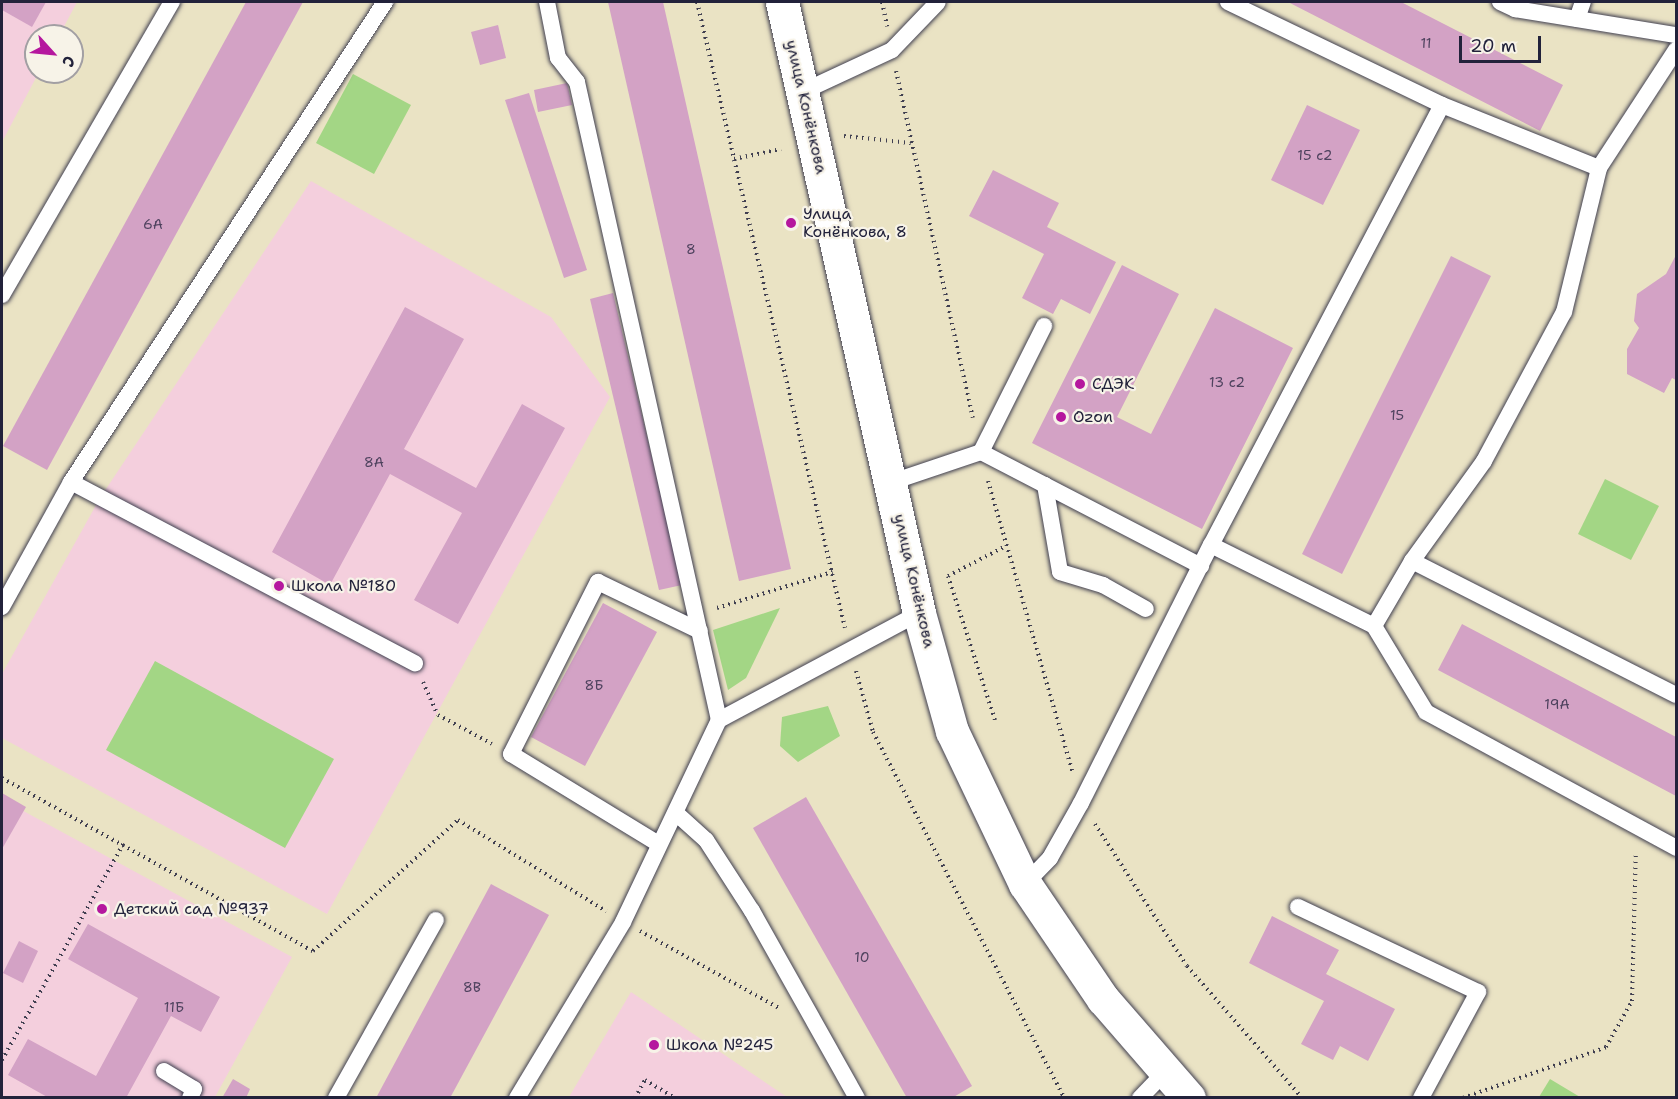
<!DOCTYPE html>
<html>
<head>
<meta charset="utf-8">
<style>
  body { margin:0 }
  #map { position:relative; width:1678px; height:1099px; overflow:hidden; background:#eae3c4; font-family:"Shantell Sans",sans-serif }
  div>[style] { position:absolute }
  .built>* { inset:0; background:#f4cfdd }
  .green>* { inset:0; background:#a3d685 }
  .building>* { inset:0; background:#d3a2c5 }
  .path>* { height:4px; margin-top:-2px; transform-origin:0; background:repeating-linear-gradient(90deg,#403f50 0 1.5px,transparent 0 6px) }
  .roads { filter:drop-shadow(0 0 2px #403f50) drop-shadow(0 0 2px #403f50) }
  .lane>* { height:16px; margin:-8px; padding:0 8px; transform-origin:8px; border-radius:8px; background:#fff }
  .street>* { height:33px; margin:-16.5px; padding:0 16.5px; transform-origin:16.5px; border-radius:16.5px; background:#fff }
  .dots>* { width:16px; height:16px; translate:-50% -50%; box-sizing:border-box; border:3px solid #f7f3e8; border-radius:50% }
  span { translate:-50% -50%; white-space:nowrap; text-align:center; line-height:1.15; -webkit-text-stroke:4.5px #f7f3e8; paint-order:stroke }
  .number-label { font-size:14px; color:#4e425e }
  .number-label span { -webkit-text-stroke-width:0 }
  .street-label { font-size:16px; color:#22223b }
  .poi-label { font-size:16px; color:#22223b }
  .left { translate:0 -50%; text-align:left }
  .frame { position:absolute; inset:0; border:3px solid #22223b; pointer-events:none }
  .north { position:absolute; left:24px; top:24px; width:60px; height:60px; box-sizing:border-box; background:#f7f3e8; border:2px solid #a29fa3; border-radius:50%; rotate:117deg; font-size:16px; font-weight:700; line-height:24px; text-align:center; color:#22223b }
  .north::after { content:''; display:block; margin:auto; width:21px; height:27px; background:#b5179e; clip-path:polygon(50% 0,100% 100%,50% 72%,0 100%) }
  .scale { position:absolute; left:1459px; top:36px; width:82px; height:27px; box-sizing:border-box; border:3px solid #22223b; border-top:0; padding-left:8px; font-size:18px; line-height:21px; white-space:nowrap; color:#22223b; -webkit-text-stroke:4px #f7f3e8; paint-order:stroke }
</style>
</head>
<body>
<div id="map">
  <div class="built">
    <i style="clip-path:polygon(2px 2px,77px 2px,59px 36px,36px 36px,39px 72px,2px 142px)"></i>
    <i style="clip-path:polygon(311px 181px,551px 317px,610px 397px,327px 914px,2px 738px,2px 674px,100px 498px)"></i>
    <i style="clip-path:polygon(16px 807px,292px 957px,215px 1097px,2px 1098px,2px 833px)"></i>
    <i style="clip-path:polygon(631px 992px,787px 1097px,569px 1097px)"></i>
  </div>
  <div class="green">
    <i style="clip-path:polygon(353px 74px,411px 105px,374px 174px,316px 143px)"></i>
    <i style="clip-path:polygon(1605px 479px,1659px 506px,1631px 560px,1578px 534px)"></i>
    <i style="clip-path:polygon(780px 608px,746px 678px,728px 690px,713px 630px)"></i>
    <i style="clip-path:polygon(155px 661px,334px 759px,285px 848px,106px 750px)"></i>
    <i style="clip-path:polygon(828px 706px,840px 736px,798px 762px,780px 746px,782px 717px)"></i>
    <i style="clip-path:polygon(1550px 1079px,1580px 1097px,1539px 1097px)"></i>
  </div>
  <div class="building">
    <i style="clip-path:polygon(2px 2px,46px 2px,32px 27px,2px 10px)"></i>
    <i style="clip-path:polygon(246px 2px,303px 2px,47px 470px,3px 446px)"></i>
    <i style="clip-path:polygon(608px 2px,663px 2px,791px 569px,739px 581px)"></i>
    <i style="clip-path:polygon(1288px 2px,1401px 2px,1563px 85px,1540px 131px)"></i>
    <i style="clip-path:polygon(498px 25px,506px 58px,480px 65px,471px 32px)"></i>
    <i style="clip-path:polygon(567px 83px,572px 105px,538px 112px,534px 90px)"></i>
    <i style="clip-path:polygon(529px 93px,587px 270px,564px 278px,505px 100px)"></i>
    <i style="clip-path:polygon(1307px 105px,1360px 130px,1323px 205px,1271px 180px)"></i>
    <i style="clip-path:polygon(993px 170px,1059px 203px,1047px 227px,1116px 262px,1090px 314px,1061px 299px,1053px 314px,1022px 298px,1044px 254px,969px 216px)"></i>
    <i style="clip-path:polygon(1676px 255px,1676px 380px,1672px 378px,1664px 393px,1627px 374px,1627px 349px,1639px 328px,1634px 321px,1637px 294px,1666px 274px)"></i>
    <i style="clip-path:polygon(1451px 256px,1491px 276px,1342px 574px,1302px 554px)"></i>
    <i style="clip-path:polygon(1122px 265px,1179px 294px,1117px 417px,1151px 434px,1215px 308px,1293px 348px,1202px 529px,1032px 443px)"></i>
    <i style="clip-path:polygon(613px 293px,682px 585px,659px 590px,590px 299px)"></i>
    <i style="clip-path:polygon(405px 307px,464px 339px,404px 449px,476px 488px,522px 404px,565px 428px,458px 624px,414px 600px,462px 513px,390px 474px,330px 585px,272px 552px)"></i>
    <i style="clip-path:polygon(603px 603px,657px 632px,585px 766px,531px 737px)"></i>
    <i style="clip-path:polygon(1462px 624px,1676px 737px,1676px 796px,1438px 670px)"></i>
    <i style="clip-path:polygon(2px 793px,26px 807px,2px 849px)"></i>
    <i style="clip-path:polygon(806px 797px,972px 1086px,952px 1098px,907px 1098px,753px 828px)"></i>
    <i style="clip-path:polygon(491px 884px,549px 915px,450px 1098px,376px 1098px)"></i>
    <i style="clip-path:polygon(1272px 916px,1339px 950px,1326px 974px,1395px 1009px,1368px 1061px,1340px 1046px,1333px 1060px,1301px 1044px,1324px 1001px,1249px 963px)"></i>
    <i style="clip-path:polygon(88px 924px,220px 997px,201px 1032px,171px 1016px,126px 1098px,49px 1098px,8px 1075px,28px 1039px,96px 1076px,138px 998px,68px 959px)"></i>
    <i style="clip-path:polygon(19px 941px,38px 951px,23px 983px,3px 973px)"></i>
    <i style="clip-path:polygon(233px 1079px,250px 1089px,246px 1098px,222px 1098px)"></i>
  </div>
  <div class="path">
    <i style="left:697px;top:2px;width:643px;rotate:76.7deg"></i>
    <i style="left:882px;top:2px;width:25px;rotate:78deg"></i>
    <i style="left:896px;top:71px;width:355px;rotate:77.5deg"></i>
    <i style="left:844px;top:136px;width:67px;rotate:6deg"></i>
    <i style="left:734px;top:159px;width:48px;rotate:-12deg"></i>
    <i style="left:988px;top:481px;width:302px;rotate:73.8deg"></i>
    <i style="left:717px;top:608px;width:121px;rotate:-17.4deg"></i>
    <i style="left:856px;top:671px;width:63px;rotate:74.4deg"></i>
    <i style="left:873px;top:732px;width:413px;rotate:62.4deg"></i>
    <i style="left:423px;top:682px;width:36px;rotate:66deg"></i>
    <i style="left:438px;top:715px;width:61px;rotate:28.2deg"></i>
    <i style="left:995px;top:720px;width:151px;rotate:-108.1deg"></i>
    <i style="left:948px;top:576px;width:63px;rotate:-27.4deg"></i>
    <i style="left:2px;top:778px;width:356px;rotate:29.1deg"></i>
    <i style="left:313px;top:951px;width:195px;rotate:-42.1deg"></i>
    <i style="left:458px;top:820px;width:174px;rotate:31.6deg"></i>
    <i style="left:1095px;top:824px;width:169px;rotate:57.1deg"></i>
    <i style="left:1187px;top:966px;width:175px;rotate:48.9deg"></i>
    <i style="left:640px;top:931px;width:161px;rotate:29deg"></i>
    <i style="left:2px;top:1060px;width:248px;rotate:-60.7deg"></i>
    <i style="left:635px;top:1098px;width:21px;rotate:-61deg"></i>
    <i style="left:645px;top:1080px;width:35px;rotate:31deg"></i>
    <i style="left:1463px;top:1098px;width:152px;rotate:-19.6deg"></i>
    <i style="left:1606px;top:1047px;width:53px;rotate:-60.5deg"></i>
    <i style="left:1632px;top:1001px;width:149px;rotate:-88.5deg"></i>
  </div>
  <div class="roads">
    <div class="lane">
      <i style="left:1228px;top:2px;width:237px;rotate:25.7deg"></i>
      <i style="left:1442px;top:105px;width:169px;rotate:21.9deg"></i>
      <i style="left:1500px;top:2px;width:17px;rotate:25deg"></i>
      <i style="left:1515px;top:9px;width:163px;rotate:9.2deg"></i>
      <i style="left:1577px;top:19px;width:18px;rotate:-71deg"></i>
      <i style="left:802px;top:92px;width:99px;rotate:-25deg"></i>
      <i style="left:892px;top:50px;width:66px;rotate:-46.2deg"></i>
      <i style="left:1442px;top:105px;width:497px;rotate:117.7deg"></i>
      <i style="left:1211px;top:545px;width:182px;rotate:26.4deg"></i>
      <i style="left:1374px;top:626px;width:100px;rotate:58.8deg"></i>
      <i style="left:1426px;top:712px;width:285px;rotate:28.5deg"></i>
      <i style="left:2px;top:295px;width:339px;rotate:-59.9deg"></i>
      <i style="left:981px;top:452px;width:141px;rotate:-63.4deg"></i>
      <i style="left:71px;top:482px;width:389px;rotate:27.8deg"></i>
      <i style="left:892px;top:482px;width:94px;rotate:-18.6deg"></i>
      <i style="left:981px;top:452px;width:248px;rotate:27.4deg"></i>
      <i style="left:1045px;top:485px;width:88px;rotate:80.2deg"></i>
      <i style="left:1060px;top:572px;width:45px;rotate:16.8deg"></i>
      <i style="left:1103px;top:585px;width:49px;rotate:29.2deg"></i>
      <i style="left:1412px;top:561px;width:123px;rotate:-54.2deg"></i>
      <i style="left:1484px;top:461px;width:169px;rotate:-61.8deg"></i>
      <i style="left:1564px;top:312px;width:148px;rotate:-76.3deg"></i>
      <i style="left:1599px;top:168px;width:141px;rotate:-56.9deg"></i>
      <i style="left:2px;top:607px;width:143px;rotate:-61.1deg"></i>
      <i style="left:71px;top:482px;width:574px;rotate:-56.81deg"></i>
      <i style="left:1374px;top:626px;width:75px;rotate:-59.7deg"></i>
      <i style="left:1412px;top:561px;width:296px;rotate:26.9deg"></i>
      <i style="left:719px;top:720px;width:227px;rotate:-28.1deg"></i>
      <i style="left:677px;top:814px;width:39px;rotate:42deg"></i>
      <i style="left:706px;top:840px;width:85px;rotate:57.1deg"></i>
      <i style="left:752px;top:911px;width:214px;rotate:60.7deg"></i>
      <i style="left:657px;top:843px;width:171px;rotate:-148.6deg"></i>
      <i style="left:511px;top:754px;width:193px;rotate:-63.2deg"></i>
      <i style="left:598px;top:582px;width:113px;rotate:25.7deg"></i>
      <i style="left:1025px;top:884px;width:36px;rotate:-46deg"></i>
      <i style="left:1050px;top:858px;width:63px;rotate:-60.6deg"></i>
      <i style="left:1081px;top:803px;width:289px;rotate:-63.3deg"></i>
      <i style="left:1298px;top:907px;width:199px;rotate:25.3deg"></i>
      <i style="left:1478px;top:992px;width:120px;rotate:118.3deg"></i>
      <i style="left:164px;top:1071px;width:35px;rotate:31deg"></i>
      <i style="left:194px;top:1089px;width:10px;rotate:114deg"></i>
      <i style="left:336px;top:1098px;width:204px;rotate:-60.7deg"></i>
      <i style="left:517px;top:1098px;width:205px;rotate:-58.9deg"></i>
      <i style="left:623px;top:922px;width:224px;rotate:-64.6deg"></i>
      <i style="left:719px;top:720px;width:654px;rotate:-102.55deg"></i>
      <i style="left:577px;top:82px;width:31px;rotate:-128deg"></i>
      <i style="left:558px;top:58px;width:57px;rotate:-101.1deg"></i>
      <i style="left:1140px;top:1098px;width:36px;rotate:-46deg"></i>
    </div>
    <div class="street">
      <i style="left:782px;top:2px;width:626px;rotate:77.36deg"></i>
      <i style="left:919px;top:613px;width:123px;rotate:74.4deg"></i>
      <i style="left:952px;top:731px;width:170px;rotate:64.5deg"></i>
      <i style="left:1025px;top:884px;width:139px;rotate:55.9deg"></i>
      <i style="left:1103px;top:999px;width:131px;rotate:49deg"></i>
    </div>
  </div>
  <div class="dots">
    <i style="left:791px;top:223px;background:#b5179e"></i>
    <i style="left:1080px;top:384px;background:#b5179e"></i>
    <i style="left:1061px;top:417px;background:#b5179e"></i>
    <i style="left:279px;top:586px;background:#b5179e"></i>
    <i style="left:102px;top:909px;background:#b5179e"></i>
    <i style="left:654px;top:1045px;background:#b5179e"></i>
  </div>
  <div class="number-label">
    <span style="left:1426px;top:43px">11</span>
    <span style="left:1315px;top:155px">15 с2</span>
    <span style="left:153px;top:224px">6А</span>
    <span style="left:691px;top:249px">8</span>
    <span style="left:1227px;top:382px">13 с2</span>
    <span style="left:1397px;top:415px">15</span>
    <span style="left:374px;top:462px">8А</span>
    <span style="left:594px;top:685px">8Б</span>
    <span style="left:1557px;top:704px">19А</span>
    <span style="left:862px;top:957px">10</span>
    <span style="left:472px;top:987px">8В</span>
    <span style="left:174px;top:1007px">11Б</span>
  </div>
  <div class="street-label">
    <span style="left:806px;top:107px;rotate:77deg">улица Конёнкова</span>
    <span style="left:914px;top:581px;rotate:77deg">улица Конёнкова</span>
  </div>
  <div class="poi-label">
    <span class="left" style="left:803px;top:223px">Улица<br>Конёнкова, 8</span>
    <span class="left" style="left:1092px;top:384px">СДЭК</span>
    <span class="left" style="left:1073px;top:417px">Ozon</span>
    <span class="left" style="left:291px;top:586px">Школа №180</span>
    <span class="left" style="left:114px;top:909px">Детский сад №937</span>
    <span class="left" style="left:666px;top:1045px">Школа №245</span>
  </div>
  <div class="frame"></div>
  <div class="north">С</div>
  <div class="scale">20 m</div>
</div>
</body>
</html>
